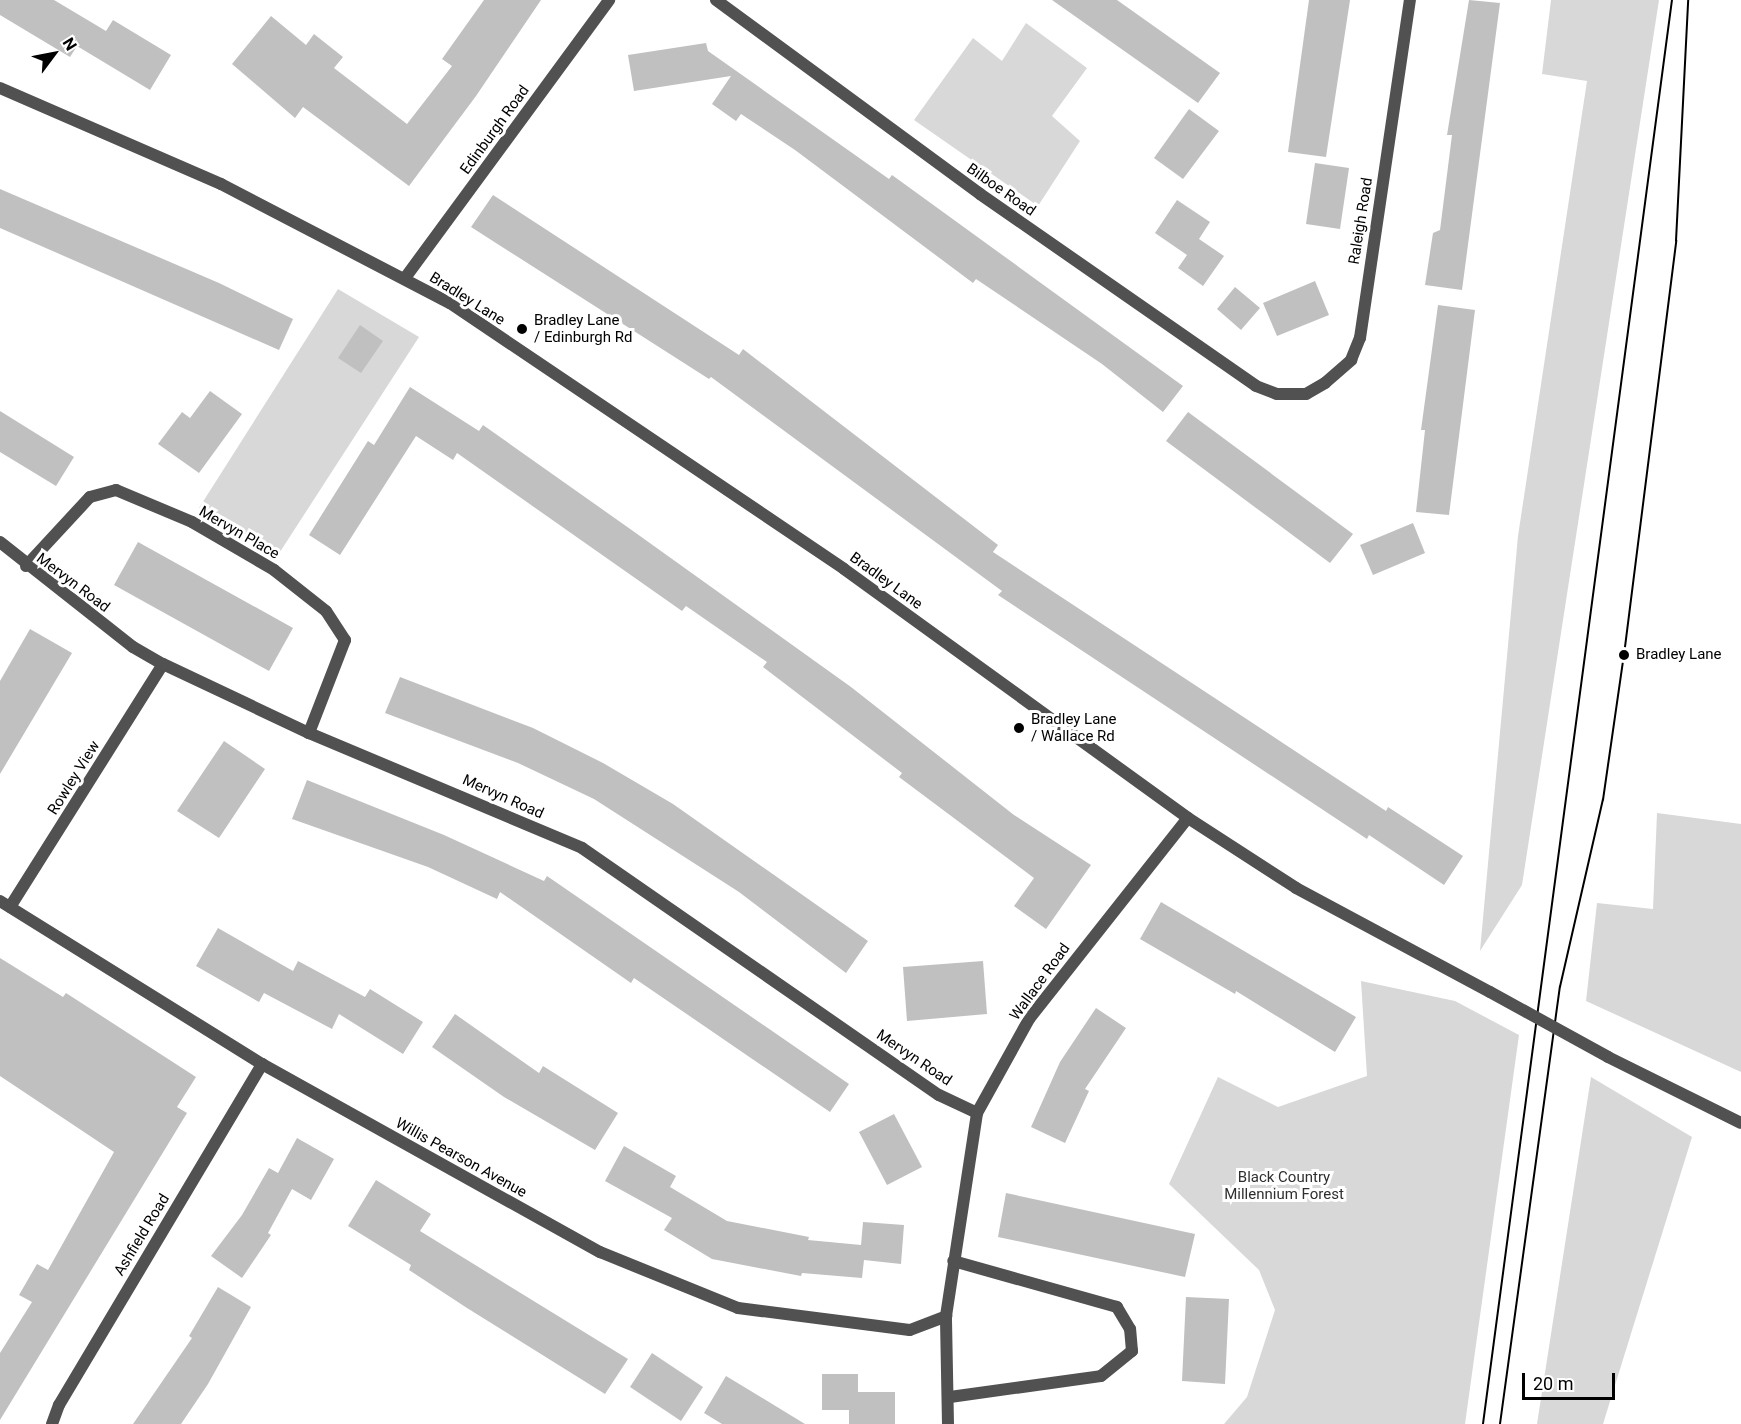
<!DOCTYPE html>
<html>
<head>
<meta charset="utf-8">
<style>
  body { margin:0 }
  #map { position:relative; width:1741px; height:1424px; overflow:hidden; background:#fff; font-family:Roboto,sans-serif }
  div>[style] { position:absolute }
  .green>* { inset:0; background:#d8d8d8 }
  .building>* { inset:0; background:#c0c0c0 }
  .minor>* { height:12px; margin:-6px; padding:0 6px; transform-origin:6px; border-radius:6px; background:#515151 }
  .tertiary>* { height:12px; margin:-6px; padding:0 6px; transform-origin:6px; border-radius:6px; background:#515151 }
  .tram>* { height:1.5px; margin:-0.75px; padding:0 0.75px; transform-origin:0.75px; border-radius:0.75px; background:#000 }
  .tertiary-bridge>* { height:12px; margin:-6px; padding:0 6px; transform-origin:6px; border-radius:6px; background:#515151 }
  .dots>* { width:16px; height:16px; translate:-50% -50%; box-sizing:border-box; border:3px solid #fff; border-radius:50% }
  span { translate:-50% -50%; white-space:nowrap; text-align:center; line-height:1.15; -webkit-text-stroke:6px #fff; paint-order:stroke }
  .street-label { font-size:15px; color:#000 }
  .poi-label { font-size:15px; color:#000 }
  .left { translate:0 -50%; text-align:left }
  .park-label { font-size:15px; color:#2f2f2f }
  .north { position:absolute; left:24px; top:24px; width:60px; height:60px; -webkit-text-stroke:4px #fff; paint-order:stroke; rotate:58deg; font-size:16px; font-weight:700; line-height:24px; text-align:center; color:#000 }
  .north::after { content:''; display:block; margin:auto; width:21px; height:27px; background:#000; clip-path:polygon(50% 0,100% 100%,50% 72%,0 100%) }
  .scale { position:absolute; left:1522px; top:1373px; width:93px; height:27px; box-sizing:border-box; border:3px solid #000; border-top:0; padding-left:8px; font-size:18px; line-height:21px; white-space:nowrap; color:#000; -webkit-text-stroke:4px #fff; paint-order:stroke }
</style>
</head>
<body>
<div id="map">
  <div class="green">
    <i style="clip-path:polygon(1551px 0,1659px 0,1522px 885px,1480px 951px,1518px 536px,1587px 81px,1542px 74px)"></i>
    <i style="clip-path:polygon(1026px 23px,1087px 68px,1052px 116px,1080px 141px,1038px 206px,914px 120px,973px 38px,1002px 61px)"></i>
    <i style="clip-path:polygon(338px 289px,419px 337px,278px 555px,199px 508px)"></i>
    <i style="clip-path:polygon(1657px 813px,1741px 824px,1741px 1072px,1586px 1001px,1597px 903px,1653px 909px)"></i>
    <i style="clip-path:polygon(1361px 981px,1455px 1001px,1519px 1035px,1465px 1424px,1224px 1424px,1247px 1397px,1275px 1310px,1259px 1270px,1169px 1184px,1218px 1077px,1278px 1107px,1367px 1076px)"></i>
    <i style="clip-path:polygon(1591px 1077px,1692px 1137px,1603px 1424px,1537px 1424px)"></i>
  </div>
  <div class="building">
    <i style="clip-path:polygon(0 0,54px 0,106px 31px,113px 20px,171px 55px,150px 90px,77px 46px,70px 57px,0 15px)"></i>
    <i style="clip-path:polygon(484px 0,541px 0,476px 96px,409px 186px,303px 107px,295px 118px,232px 64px,271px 16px,306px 45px,314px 34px,343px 57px,334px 68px,407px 124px,452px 66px,442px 59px)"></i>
    <i style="clip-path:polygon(1052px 0,1117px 0,1220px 73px,1198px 103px)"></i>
    <i style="clip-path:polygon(1309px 0,1350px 0,1326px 157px,1288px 152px)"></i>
    <i style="clip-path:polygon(1469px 0,1500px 3px,1462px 290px,1425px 285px,1433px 233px,1440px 230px,1452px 135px,1447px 135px)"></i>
    <i style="clip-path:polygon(706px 43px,708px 51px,889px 179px,892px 175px,1183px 386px,1163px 412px,1102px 364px,976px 279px,973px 283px,795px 150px,741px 114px,736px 121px,712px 104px,731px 76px,634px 91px,628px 55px)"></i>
    <i style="clip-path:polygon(1189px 109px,1219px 131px,1183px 179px,1154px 158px)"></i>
    <i style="clip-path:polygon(1315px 163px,1349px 168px,1340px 229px,1306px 224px)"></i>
    <i style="clip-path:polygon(0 189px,219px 283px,293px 319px,279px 350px,0 228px)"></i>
    <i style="clip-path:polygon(493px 195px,739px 355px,743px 349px,998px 545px,993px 552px,1386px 811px,1388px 807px,1463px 856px,1444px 885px,1369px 835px,1367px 839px,998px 595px,1002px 591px,711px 377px,709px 379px,471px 227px)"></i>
    <i style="clip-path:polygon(1177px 200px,1210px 222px,1199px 239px,1224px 256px,1203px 286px,1178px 268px,1187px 255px,1155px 233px)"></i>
    <i style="clip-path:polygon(1315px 281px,1329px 315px,1277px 336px,1263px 303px)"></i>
    <i style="clip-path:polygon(1235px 287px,1260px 308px,1241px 330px,1217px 309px)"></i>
    <i style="clip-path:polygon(1438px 305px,1475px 310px,1449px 515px,1416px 512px,1425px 430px,1421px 430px)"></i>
    <i style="clip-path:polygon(360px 325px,383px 341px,361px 373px,338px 358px)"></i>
    <i style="clip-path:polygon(410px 387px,479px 431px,483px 425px,633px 531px,851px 687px,1014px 815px,1091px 865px,1046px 929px,1014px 906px,1034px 878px,899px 777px,902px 773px,763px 667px,767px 662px,686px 606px,682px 611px,457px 453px,453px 460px,416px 436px,340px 555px,309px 535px,368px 441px,374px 445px)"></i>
    <i style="clip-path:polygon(210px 391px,242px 414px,199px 473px,158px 444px,182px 412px,190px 418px)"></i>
    <i style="clip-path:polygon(0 411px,74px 457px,56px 486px,0 452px)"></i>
    <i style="clip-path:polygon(1188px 412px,1353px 534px,1330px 563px,1166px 441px)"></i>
    <i style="clip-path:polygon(1413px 523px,1425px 553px,1373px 575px,1360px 545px)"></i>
    <i style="clip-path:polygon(138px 542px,293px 628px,269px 671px,114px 585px)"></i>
    <i style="clip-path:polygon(30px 629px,72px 653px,0 774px,0 681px)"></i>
    <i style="clip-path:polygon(400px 677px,533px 728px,603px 763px,673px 804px,868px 941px,846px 973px,739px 892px,594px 799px,518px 763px,385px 713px)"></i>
    <i style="clip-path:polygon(224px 741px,265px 769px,219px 838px,177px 811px)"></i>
    <i style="clip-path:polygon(307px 780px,444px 835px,544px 881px,547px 876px,849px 1084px,830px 1112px,634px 978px,631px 983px,500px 892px,497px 899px,428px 867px,292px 819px)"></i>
    <i style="clip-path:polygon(1161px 902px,1356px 1017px,1335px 1052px,1236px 991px,1235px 994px,1140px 939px)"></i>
    <i style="clip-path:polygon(218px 928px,293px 971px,298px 961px,365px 997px,370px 989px,423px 1022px,403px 1054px,339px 1014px,332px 1029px,264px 993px,259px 1002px,196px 966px)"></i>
    <i style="clip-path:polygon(0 958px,63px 997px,66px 993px,196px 1077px,177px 1107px,187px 1113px,0 1420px,0 1353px,32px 1302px,19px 1295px,37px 1264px,48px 1270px,114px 1152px,0 1076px)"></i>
    <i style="clip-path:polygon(983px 961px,987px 1014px,907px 1021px,903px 967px)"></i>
    <i style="clip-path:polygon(1096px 1008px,1126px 1028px,1085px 1089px,1089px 1091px,1065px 1143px,1031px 1127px,1060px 1062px)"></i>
    <i style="clip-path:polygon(455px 1014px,539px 1073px,543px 1066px,618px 1113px,595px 1150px,504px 1097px,432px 1047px)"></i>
    <i style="clip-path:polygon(894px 1114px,922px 1167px,887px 1185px,859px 1132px)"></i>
    <i style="clip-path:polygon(297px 1138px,334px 1159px,311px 1200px,292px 1189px,268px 1233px,271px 1235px,242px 1278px,211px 1256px,242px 1215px,269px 1168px,278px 1173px)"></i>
    <i style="clip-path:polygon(624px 1146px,676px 1176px,670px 1187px,727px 1221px,809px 1237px,808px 1240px,861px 1245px,863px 1222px,904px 1225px,901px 1264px,864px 1260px,862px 1278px,802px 1273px,801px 1276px,712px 1259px,664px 1230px,672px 1218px,605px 1181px)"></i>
    <i style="clip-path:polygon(376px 1180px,431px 1214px,420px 1231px,628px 1359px,605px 1394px,467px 1308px,409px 1270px,411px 1265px,348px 1226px)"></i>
    <i style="clip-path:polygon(1006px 1193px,1195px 1234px,1185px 1277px,998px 1237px)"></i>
    <i style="clip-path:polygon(218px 1287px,251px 1307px,208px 1384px,181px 1424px,133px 1424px,192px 1338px,189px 1336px)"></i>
    <i style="clip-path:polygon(1186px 1297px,1229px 1299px,1225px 1384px,1182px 1381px)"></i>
    <i style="clip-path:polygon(652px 1353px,703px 1387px,681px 1421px,630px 1387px)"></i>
    <i style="clip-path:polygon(822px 1374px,858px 1374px,858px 1392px,895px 1392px,895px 1424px,849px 1424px,849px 1410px,822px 1410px)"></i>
    <i style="clip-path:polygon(726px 1376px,805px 1424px,722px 1424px,704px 1413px)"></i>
  </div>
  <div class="minor">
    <i style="left:716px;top:0;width:328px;rotate:36.3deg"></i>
    <i style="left:980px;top:194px;width:336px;rotate:34.8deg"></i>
    <i style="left:1256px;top:386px;width:22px;rotate:21deg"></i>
    <i style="left:1277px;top:394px;width:29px"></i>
    <i style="left:1306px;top:394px;width:22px;rotate:-30deg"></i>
    <i style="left:1325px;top:383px;width:35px;rotate:-41deg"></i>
    <i style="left:1351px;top:360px;width:24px;rotate:-68deg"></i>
    <i style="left:1360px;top:338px;width:342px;rotate:-81.6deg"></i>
    <i style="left:405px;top:278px;width:345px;rotate:-53.7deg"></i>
    <i style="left:0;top:542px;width:169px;rotate:38.3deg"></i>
    <i style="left:133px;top:647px;width:34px;rotate:30deg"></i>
    <i style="left:163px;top:664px;width:161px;rotate:25.3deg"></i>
    <i style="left:309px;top:733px;width:296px;rotate:22.8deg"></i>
    <i style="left:582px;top:848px;width:434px;rotate:34.7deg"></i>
    <i style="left:939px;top:1095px;width:42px;rotate:25.3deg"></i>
    <i style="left:26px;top:566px;width:94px;rotate:-47.2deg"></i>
    <i style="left:90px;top:497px;width:27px;rotate:-15deg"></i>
    <i style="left:116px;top:490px;width:82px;rotate:22.8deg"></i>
    <i style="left:192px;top:522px;width:95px;rotate:30.3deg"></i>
    <i style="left:274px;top:570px;width:66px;rotate:38.3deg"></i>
    <i style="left:326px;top:611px;width:35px;rotate:57deg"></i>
    <i style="left:345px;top:640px;width:100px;rotate:111.2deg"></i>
    <i style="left:0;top:901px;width:309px;rotate:31.9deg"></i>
    <i style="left:262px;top:1064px;width:387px;rotate:29.1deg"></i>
    <i style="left:600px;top:1252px;width:149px;rotate:22.1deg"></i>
    <i style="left:738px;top:1308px;width:173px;rotate:7.3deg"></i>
    <i style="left:910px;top:1330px;width:39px;rotate:-21deg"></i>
    <i style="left:10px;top:907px;width:287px;rotate:-57.8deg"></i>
    <i style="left:950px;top:1397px;width:152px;rotate:-7.9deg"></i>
    <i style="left:1101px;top:1376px;width:40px;rotate:-39deg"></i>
    <i style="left:1132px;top:1351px;width:22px;rotate:-95deg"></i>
    <i style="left:1130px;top:1329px;width:26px;rotate:-121deg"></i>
    <i style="left:1117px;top:1307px;width:170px;rotate:-164.3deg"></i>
    <i style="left:52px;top:1424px;width:20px;rotate:-70deg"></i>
    <i style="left:59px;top:1405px;width:397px;rotate:-59.2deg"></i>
    <i style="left:948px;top:1424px;width:108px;rotate:-91.1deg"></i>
    <i style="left:946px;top:1316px;width:205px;rotate:-81.3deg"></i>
    <i style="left:977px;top:1113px;width:107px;rotate:-61deg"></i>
    <i style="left:1029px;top:1019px;width:256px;rotate:-51.7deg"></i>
  </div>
  <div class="tertiary">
    <i style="left:0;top:88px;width:241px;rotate:23.5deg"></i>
    <i style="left:221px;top:184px;width:258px;rotate:27.5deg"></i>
    <i style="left:450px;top:303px;width:475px;rotate:34deg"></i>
    <i style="left:844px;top:569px;width:425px;rotate:35.9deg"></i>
    <i style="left:1188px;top:818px;width:129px;rotate:32.9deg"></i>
    <i style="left:1296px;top:888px;width:220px;rotate:28.2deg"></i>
    <i style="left:1608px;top:1057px;width:148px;rotate:26.4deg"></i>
  </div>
  <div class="tram">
    <i style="left:1483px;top:1424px;width:1436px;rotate:-82.44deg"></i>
    <i style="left:1500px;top:1424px;width:441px;rotate:-82.2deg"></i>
    <i style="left:1560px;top:987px;width:192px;rotate:-77.1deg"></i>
    <i style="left:1603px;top:800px;width:147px;rotate:-81.8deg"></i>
    <i style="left:1624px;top:655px;width:417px;rotate:-82.8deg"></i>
    <i style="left:1676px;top:241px;width:241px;rotate:-87.1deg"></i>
  </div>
  <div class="tertiary-bridge">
    <i style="left:1490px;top:992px;width:135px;rotate:28.8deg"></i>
  </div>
  <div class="dots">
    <i style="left:522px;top:329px;background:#000"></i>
    <i style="left:1624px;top:655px;background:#000"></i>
    <i style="left:1019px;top:728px;background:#000"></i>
  </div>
  <div class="street-label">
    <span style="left:495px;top:130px;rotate:-54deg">Edinburgh Road</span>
    <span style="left:1001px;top:190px;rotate:35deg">Bilboe Road</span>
    <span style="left:1361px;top:221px;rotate:-81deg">Raleigh Road</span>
    <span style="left:467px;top:299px;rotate:32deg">Bradley Lane</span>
    <span style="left:239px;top:533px;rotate:30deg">Mervyn Place</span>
    <span style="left:886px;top:581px;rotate:36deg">Bradley Lane</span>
    <span style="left:73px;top:583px;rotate:37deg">Mervyn Road</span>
    <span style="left:74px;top:778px;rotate:-58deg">Rowley View</span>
    <span style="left:503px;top:797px;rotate:24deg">Mervyn Road</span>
    <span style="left:1040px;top:982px;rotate:-54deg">Wallace Road</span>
    <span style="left:914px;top:1058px;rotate:34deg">Mervyn Road</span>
    <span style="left:461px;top:1158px;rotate:29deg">Willis Pearson Avenue</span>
    <span style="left:142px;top:1235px;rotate:-59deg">Ashfield Road</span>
  </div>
  <div class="poi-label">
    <span class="left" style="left:534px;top:329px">Bradley Lane<br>/ Edinburgh Rd</span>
    <span class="left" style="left:1636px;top:655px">Bradley Lane</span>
    <span class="left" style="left:1031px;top:728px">Bradley Lane<br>/ Wallace Rd</span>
  </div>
  <div class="park-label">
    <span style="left:1284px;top:1186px">Black Country<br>Millennium Forest</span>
  </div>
  <div class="north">N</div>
  <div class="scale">20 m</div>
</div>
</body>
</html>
